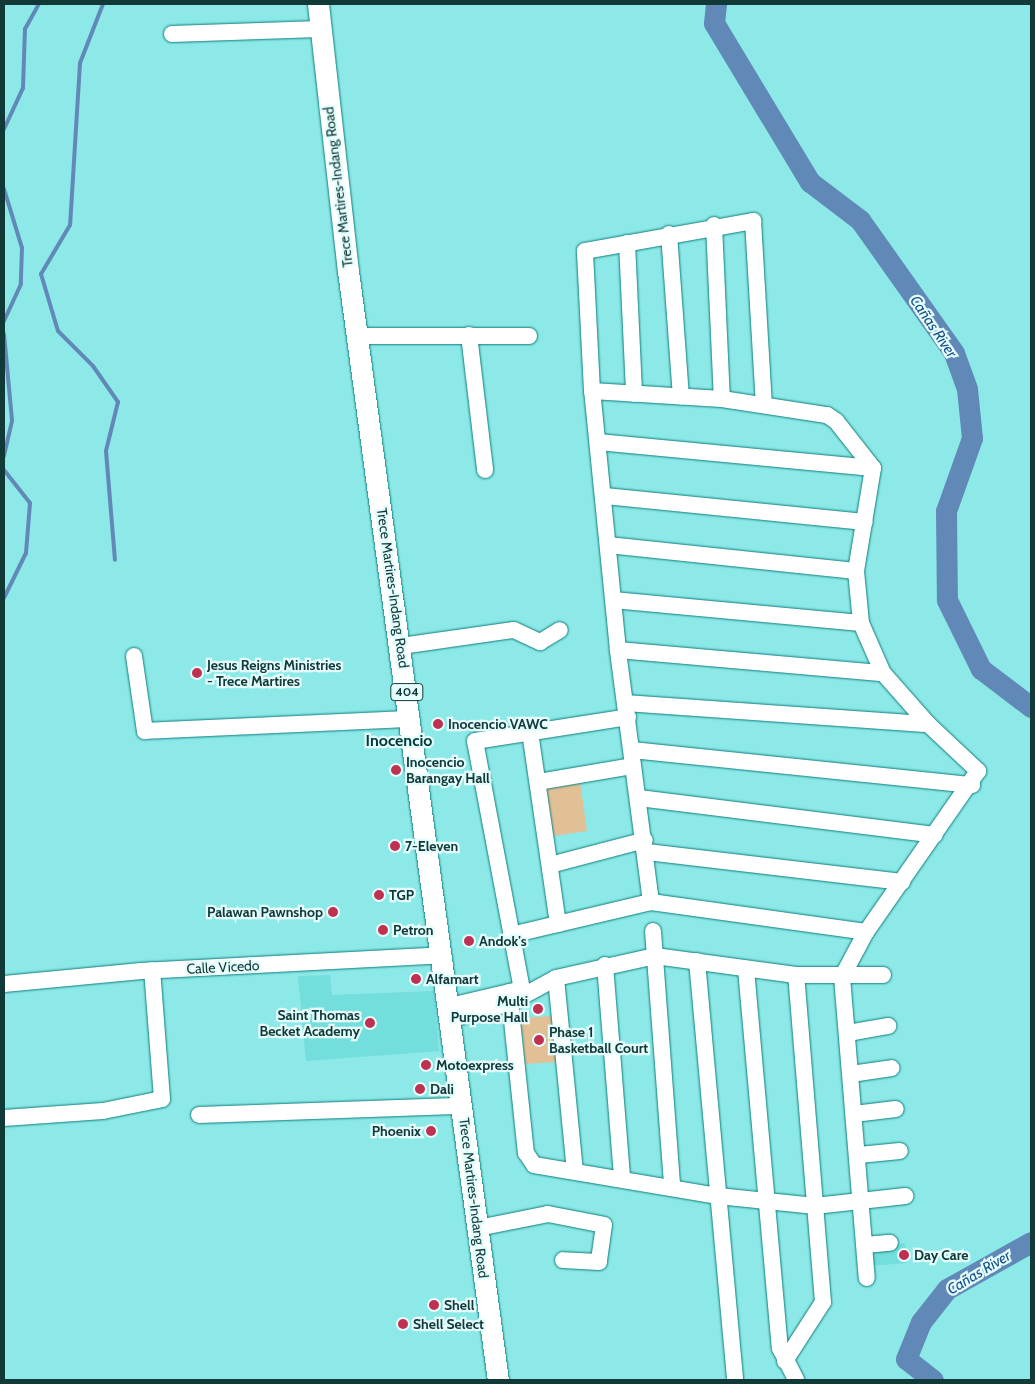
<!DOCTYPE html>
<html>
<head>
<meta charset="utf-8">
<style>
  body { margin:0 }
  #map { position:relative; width:1035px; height:1384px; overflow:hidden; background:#8ce9e7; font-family:Cabin,sans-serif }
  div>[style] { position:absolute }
  .built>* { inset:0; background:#74dedc }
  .green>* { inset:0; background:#e2c095 }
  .stream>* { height:4px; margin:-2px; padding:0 2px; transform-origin:2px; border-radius:2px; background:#6189b8 }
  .river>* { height:21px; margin:-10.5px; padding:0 10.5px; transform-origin:10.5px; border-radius:10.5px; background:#6189b8 }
  .roads { filter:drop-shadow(0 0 1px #0e7e7d) drop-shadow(0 0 1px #0e7e7d) }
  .minor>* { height:16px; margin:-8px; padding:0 8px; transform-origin:8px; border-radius:8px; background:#fff }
  .major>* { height:21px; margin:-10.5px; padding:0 10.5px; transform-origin:10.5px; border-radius:10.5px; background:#fff }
  .dots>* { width:14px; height:14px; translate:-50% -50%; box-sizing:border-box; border:2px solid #e4fdfc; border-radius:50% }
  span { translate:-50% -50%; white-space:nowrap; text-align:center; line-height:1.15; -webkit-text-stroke:4.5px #e4fdfc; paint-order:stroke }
  .shield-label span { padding:1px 4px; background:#e4fdfc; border:1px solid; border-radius:4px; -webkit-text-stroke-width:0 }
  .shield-label { font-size:12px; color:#103938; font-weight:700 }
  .street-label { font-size:14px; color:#103938 }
  .poi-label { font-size:14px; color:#103938; font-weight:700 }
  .left { translate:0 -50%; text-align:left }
  .right { translate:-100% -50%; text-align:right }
  .water-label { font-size:15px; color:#18508b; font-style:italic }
  .quarter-label { font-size:16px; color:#033c3b; font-weight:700 }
  .frame { position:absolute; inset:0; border:5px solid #103938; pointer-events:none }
</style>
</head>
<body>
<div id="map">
  <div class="built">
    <i style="clip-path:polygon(330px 975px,332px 995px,434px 991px,439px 1051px,306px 1061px,298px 976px)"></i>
    <i style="clip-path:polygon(905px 1243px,907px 1263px,868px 1266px,867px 1246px)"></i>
  </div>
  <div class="green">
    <i style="clip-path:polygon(580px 782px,587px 831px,553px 836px,546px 787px)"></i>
    <i style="clip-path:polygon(553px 1016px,557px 1062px,525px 1064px,521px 1018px)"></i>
  </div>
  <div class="stream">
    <i style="left:103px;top:4px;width:63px;rotate:111.3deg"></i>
    <i style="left:80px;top:63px;width:162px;rotate:93.5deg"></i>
    <i style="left:70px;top:225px;width:57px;rotate:120.6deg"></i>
    <i style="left:41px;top:274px;width:59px;rotate:73.4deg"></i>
    <i style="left:58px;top:331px;width:49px;rotate:45deg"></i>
    <i style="left:93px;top:366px;width:44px;rotate:55.2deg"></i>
    <i style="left:118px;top:402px;width:50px;rotate:103.8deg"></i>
    <i style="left:106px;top:451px;width:109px;rotate:85.3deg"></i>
    <i style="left:4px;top:129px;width:45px;rotate:-65.1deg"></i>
    <i style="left:23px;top:88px;width:59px;rotate:-88.1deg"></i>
    <i style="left:25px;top:29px;width:29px;rotate:-61deg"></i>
    <i style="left:4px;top:189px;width:62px;rotate:73deg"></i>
    <i style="left:22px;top:248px;width:36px;rotate:92deg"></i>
    <i style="left:21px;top:284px;width:41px;rotate:114.7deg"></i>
    <i style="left:4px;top:334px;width:87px;rotate:84.7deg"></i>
    <i style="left:12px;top:421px;width:36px;rotate:103deg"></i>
    <i style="left:4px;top:470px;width:42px;rotate:51.8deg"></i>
    <i style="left:30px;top:503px;width:50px;rotate:94.6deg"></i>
    <i style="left:26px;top:553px;width:50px;rotate:116.1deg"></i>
  </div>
  <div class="river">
    <i style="left:716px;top:4px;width:19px;rotate:96deg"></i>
    <i style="left:714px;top:23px;width:186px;rotate:58.9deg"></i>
    <i style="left:810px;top:182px;width:63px;rotate:37.2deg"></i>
    <i style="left:860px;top:220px;width:163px;rotate:54.7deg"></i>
    <i style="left:954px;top:353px;width:38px;rotate:70deg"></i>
    <i style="left:967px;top:389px;width:49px;rotate:84.2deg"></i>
    <i style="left:972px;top:438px;width:77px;rotate:109.6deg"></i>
    <i style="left:946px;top:511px;width:89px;rotate:89.4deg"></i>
    <i style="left:947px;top:600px;width:77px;rotate:63.8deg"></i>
    <i style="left:981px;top:669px;width:63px;rotate:37.2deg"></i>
    <i style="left:933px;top:1380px;width:34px;rotate:-142deg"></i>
    <i style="left:906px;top:1359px;width:40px;rotate:-68deg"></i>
    <i style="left:921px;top:1322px;width:42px;rotate:-51.8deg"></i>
    <i style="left:947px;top:1289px;width:96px;rotate:-29.2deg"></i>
  </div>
  <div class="roads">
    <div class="minor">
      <i style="left:172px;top:34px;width:147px;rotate:-1.9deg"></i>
      <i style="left:714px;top:225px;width:174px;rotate:87.4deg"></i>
      <i style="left:669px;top:234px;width:163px;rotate:85.8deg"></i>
      <i style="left:627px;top:243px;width:151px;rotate:87.3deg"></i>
      <i style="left:469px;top:335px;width:136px;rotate:83.2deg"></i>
      <i style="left:358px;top:336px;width:171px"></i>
      <i style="left:592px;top:391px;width:130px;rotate:3.5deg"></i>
      <i style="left:722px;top:399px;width:106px;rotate:8.7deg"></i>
      <i style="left:827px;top:415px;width:11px;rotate:34deg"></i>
      <i style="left:836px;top:421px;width:60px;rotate:51.8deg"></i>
      <i style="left:873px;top:468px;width:104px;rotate:99.4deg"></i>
      <i style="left:856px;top:571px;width:52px;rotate:84.5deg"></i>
      <i style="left:861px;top:623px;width:55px;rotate:66.3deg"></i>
      <i style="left:883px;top:673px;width:68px;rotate:48.6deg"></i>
      <i style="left:928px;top:724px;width:69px;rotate:43.2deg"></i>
      <i style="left:978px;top:771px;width:196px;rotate:124.8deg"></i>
      <i style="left:866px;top:932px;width:51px;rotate:118.1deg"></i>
      <i style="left:842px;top:977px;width:302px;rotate:85.3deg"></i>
      <i style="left:598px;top:442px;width:276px;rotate:5.4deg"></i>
      <i style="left:605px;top:496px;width:261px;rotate:5.7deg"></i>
      <i style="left:608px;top:545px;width:249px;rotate:6deg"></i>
      <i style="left:613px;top:600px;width:249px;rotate:5.3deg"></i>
      <i style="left:401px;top:646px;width:114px;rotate:-8.1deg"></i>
      <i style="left:514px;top:630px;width:29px;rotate:25deg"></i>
      <i style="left:540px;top:642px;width:23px;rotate:-31deg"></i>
      <i style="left:618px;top:650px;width:266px;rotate:5deg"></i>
      <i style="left:134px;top:656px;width:76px;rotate:81.7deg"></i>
      <i style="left:145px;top:731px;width:266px;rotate:-2.6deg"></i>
      <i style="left:625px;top:703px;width:304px;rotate:4deg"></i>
      <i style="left:530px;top:732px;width:194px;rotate:81.7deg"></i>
      <i style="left:632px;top:750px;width:342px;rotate:5.9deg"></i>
      <i style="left:538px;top:782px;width:96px;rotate:-9.6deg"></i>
      <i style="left:639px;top:798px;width:298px;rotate:7.1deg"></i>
      <i style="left:647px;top:852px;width:257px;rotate:6.7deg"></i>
      <i style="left:550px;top:865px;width:98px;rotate:-14.7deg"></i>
      <i style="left:651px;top:902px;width:254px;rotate:-97.5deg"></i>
      <i style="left:618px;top:650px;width:260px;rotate:-95.7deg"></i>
      <i style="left:592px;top:391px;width:140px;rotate:-92.9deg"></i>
      <i style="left:585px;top:251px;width:171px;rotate:-10.1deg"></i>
      <i style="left:753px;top:221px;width:184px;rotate:86.6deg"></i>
      <i style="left:653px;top:931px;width:256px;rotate:85.7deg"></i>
      <i style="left:511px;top:935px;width:144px;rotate:-13.3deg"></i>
      <i style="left:651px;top:902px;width:217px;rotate:7.9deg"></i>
      <i style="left:697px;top:961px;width:421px;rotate:84.8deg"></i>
      <i style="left:605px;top:965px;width:214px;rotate:85.4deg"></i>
      <i style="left:746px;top:969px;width:381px;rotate:84.9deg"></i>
      <i style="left:780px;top:1348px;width:36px;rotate:63deg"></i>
      <i style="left:556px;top:978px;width:194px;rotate:84.4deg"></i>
      <i style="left:4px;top:984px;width:138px;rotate:-5.4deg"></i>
      <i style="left:141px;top:971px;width:302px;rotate:-3deg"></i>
      <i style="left:509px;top:992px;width:162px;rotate:84deg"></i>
      <i style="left:526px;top:1153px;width:14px;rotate:56deg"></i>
      <i style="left:534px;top:1165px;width:187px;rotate:9.6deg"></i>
      <i style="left:718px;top:1196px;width:98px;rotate:5.9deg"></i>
      <i style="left:815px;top:1206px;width:91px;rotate:-6.3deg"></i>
      <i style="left:523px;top:995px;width:258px;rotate:-100.7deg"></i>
      <i style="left:475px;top:741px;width:155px;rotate:-8.9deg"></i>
      <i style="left:450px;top:1006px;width:71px;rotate:-13.1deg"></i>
      <i style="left:452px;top:1019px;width:60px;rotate:-15.4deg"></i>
      <i style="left:510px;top:1003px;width:52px;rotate:-28.5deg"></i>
      <i style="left:556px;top:978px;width:101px;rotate:-12.5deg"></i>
      <i style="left:655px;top:956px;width:142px;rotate:7.7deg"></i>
      <i style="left:796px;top:975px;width:87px"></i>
      <i style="left:848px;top:1033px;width:41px;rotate:-9.9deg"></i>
      <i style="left:851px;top:1074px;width:41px;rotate:-8.3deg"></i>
      <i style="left:854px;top:1114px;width:42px;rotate:-6.8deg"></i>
      <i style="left:199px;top:1115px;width:263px;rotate:-2deg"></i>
      <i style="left:4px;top:1118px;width:99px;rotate:-4deg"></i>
      <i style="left:103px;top:1111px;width:60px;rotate:-11.5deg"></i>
      <i style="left:162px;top:1099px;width:129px;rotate:-94.4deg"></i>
      <i style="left:859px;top:1155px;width:41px;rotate:-5.6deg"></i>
      <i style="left:478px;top:1228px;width:71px;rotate:-11.3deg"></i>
      <i style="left:548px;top:1214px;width:57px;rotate:11.1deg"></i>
      <i style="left:604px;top:1225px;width:37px;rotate:98deg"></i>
      <i style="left:599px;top:1262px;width:36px;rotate:-177deg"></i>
      <i style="left:865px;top:1245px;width:25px;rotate:-5deg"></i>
      <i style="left:785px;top:1361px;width:70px;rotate:-57.2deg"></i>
      <i style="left:823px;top:1302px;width:328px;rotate:-94.7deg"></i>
    </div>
    <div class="major">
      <i style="left:318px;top:4px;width:269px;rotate:83.6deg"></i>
      <i style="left:348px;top:271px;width:1119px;rotate:82.3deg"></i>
    </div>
  </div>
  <div class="dots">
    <i style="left:197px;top:673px;background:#c03050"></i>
    <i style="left:438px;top:724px;background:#c03050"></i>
    <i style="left:396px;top:770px;background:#c03050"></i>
    <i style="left:395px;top:846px;background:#c03050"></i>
    <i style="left:379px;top:895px;background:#c03050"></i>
    <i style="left:333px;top:912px;background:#c03050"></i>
    <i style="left:383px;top:930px;background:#c03050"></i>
    <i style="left:469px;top:941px;background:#c03050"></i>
    <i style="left:416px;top:979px;background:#c03050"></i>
    <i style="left:538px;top:1009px;background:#c03050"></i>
    <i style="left:370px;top:1023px;background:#c03050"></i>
    <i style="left:539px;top:1040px;background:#c03050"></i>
    <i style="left:426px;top:1065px;background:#c03050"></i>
    <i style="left:420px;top:1089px;background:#c03050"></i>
    <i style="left:431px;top:1131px;background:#c03050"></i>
    <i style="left:904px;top:1255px;background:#c03050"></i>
    <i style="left:434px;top:1305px;background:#c03050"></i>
    <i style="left:403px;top:1324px;background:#c03050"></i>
  </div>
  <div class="shield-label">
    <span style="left:407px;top:692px">404</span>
  </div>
  <div class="street-label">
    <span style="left:338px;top:187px;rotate:-97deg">Trece Martires-Indang Road</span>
    <span style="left:393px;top:588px;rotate:82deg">Trece Martires-Indang Road</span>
    <span style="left:223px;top:967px;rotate:-3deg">Calle Vicedo</span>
    <span style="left:474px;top:1198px;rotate:83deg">Trece Martires-Indang Road</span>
  </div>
  <div class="poi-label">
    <span class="left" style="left:207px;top:673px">Jesus Reigns Ministries<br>- Trece Martires</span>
    <span class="left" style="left:448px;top:724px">Inocencio VAWC</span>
    <span class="left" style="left:406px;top:770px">Inocencio<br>Barangay Hall</span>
    <span class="left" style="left:405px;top:846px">7-Eleven</span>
    <span class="left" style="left:389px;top:895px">TGP</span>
    <span class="right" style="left:323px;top:912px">Palawan Pawnshop</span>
    <span class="left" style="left:393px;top:930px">Petron</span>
    <span class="left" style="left:479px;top:941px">Andok's</span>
    <span class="left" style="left:426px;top:979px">Alfamart</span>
    <span class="right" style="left:528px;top:1009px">Multi<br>Purpose Hall</span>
    <span class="right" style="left:360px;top:1023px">Saint Thomas<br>Becket Academy</span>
    <span class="left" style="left:549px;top:1040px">Phase 1<br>Basketball Court</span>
    <span class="left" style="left:436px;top:1065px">Motoexpress</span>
    <span class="left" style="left:430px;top:1089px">Dali</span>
    <span class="right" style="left:421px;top:1131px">Phoenix</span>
    <span class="left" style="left:914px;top:1255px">Day Care</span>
    <span class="left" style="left:444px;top:1305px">Shell</span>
    <span class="left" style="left:413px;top:1324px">Shell Select</span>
  </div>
  <div class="water-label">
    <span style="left:933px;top:327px;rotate:56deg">Cañas River</span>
    <span style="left:979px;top:1273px;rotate:-31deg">Cañas River</span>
  </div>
  <div class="quarter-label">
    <span style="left:399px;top:741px">Inocencio</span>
  </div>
  <div class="frame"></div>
</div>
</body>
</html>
